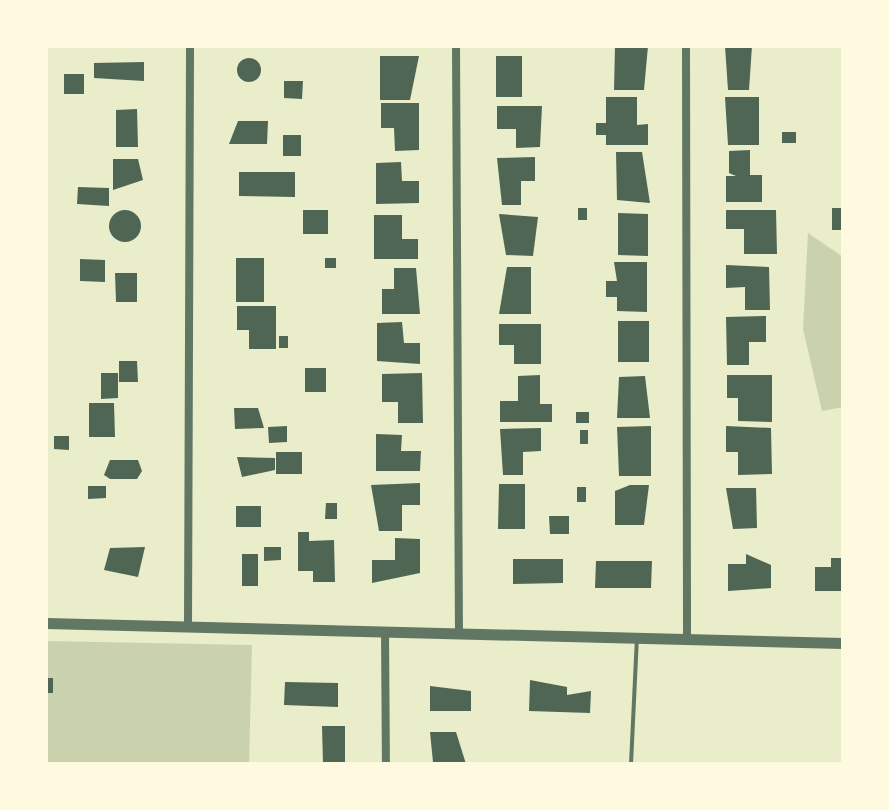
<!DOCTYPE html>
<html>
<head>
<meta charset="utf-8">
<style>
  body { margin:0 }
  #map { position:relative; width:889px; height:810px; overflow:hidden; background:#e9edc9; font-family:"Alegreya Sans",sans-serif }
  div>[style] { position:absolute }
  .green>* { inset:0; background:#cad2ad }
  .building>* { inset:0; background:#4f6655 }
  .round { border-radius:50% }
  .service>* { height:4px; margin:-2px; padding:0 2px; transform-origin:2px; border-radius:2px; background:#617663 }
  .minor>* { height:8px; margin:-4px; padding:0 4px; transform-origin:4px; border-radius:4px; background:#617663 }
  .tertiary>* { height:11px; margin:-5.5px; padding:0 5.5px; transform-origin:5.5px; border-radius:5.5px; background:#617663 }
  span { translate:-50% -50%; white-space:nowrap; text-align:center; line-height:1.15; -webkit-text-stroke:6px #fefae0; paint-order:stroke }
  .frame { position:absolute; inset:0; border:48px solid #fefae0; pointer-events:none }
</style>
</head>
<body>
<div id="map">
  <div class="green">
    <i style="clip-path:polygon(808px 233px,843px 257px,843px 407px,822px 411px,803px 329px)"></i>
    <i style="clip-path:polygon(46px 641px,252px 645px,249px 764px,46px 764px)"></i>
  </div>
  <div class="building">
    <i style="clip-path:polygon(615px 46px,648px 46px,644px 90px,614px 90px)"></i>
    <i style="clip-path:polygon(725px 46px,752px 46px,749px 90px,728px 90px)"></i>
    <i style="clip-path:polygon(380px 56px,419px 56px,410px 100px,380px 100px)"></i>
    <i style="clip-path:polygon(496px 56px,522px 56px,522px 97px,496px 97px)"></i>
    <i class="round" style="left:237px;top:58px;width:24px;height:24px"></i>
    <i style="clip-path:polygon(144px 62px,144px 81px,94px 78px,94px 63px)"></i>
    <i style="clip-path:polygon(64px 74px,84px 74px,84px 94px,64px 94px)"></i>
    <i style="clip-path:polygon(284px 81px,303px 81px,302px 99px,284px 98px)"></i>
    <i style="clip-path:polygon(606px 97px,637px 97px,637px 125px,648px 124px,648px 145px,606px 145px,606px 135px,596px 135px,596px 123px,606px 123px)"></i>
    <i style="clip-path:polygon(725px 97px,759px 97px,759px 145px,728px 145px)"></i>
    <i style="clip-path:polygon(381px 103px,419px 103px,419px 150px,395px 151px,394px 128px,381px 128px)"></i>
    <i style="clip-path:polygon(497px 106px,542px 106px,540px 147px,516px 148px,516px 129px,497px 129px)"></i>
    <i style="clip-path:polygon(137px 109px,138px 147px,116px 147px,116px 110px)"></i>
    <i style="clip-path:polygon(238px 121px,268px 121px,267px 144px,229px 144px)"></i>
    <i style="clip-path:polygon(782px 132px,796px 132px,796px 143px,782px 143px)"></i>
    <i style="clip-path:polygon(283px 135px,301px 135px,301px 156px,283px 156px)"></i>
    <i style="clip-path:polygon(750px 150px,750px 175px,762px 175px,762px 202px,726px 202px,726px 176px,736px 176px,729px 173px,729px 151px)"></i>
    <i style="clip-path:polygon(616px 152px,642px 152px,650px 203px,617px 200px)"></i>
    <i style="clip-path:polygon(535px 157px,535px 181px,521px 181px,521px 205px,502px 205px,497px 158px)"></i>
    <i style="clip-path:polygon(113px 159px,138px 159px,143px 180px,113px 190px)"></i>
    <i style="clip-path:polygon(401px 162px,402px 181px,419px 181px,419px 203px,376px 204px,376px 163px)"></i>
    <i style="clip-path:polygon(239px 172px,295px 172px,295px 197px,239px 196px)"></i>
    <i style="clip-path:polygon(78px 187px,109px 188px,109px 206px,77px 204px)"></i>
    <i style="clip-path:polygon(578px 208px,587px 208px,587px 220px,578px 220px)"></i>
    <i style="clip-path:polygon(832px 208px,843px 208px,843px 230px,832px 230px)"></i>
    <i style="clip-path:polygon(303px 210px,328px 210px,328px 234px,303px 234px)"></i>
    <i style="clip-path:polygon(726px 210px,776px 210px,777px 254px,744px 254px,744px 229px,726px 229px)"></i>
    <i class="round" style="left:109px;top:210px;width:32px;height:32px"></i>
    <i style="clip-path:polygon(618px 213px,648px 214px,648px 256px,618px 255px)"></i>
    <i style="clip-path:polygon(499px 214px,538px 217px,533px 256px,506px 255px)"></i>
    <i style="clip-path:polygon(374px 215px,402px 215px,402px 239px,418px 239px,418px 259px,374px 259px)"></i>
    <i style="clip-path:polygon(236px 258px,264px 258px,264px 302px,236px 302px)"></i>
    <i style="clip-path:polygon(325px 258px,336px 258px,336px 268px,325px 268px)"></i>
    <i style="clip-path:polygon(80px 259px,105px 260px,105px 282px,80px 281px)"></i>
    <i style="clip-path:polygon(614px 262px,647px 262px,647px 312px,617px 311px,617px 297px,606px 297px,606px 281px,617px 281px)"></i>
    <i style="clip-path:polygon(726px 265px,769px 267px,770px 310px,745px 310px,745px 287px,726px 288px)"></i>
    <i style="clip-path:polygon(507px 267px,531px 267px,531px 314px,499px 314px)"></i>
    <i style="clip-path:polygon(394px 268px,416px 268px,420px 314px,382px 314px,382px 289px,394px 289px)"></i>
    <i style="clip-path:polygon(115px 273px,137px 273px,137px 302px,116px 302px)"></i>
    <i style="clip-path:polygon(237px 306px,276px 306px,276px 349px,249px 349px,249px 330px,237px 330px)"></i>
    <i style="clip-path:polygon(766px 316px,766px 342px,749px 342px,749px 365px,727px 365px,726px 317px)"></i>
    <i style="clip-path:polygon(618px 321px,649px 321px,649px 362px,618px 362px)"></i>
    <i style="clip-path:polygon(402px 322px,404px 343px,420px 343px,420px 364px,377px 361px,377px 323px)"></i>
    <i style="clip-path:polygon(499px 324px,541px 324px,541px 364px,514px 364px,514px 345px,499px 345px)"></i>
    <i style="clip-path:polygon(279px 336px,288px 336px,288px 348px,279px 348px)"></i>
    <i style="clip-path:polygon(119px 361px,137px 361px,138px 382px,119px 382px)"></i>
    <i style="clip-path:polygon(305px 368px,326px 368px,326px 392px,305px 392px)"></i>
    <i style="clip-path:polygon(101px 373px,118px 373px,118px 398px,101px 399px)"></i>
    <i style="clip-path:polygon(422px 373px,423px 423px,398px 423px,398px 402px,382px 402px,382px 374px)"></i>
    <i style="clip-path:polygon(540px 375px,540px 404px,552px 404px,552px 422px,500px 422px,500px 401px,518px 401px,518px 376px)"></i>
    <i style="clip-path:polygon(727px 375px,772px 375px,772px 422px,738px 421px,738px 398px,727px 398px)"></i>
    <i style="clip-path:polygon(645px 376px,650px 418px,617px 418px,619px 377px)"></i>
    <i style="clip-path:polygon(89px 403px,114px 403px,115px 437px,89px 437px)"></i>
    <i style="clip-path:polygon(234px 408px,258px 408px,264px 428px,235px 429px)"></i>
    <i style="clip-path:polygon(576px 412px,589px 412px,589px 423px,576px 423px)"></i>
    <i style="clip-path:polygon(287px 426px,287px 442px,269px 443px,268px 427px)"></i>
    <i style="clip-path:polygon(651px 426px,651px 476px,619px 476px,617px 427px)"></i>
    <i style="clip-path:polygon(726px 426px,771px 428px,772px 474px,738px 475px,738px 452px,726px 452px)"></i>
    <i style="clip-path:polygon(541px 428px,541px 451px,523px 452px,523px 475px,503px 475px,500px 429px)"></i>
    <i style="clip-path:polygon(580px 430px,588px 430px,588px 444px,580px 444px)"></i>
    <i style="clip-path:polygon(376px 434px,402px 435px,401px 451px,421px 451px,420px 471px,376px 471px)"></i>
    <i style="clip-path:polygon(54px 436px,69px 436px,69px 450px,54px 449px)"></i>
    <i style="clip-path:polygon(276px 452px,302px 452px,302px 474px,276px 474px)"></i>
    <i style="clip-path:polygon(237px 457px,275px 458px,275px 470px,242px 477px)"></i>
    <i style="clip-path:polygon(110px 460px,138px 460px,142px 471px,137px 479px,110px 479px,104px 475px)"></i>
    <i style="clip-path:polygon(420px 483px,420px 505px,402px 505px,402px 531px,379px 531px,371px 485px)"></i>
    <i style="clip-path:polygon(499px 484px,525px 484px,525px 529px,498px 529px)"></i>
    <i style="clip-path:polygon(630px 485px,649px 485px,644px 525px,615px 525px,615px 491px)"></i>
    <i style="clip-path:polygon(88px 486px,106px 486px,106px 498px,88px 499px)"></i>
    <i style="clip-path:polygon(577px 487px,586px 487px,586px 502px,577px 502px)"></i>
    <i style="clip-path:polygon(726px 488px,756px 488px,757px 528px,733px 529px)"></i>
    <i style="clip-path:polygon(326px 503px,337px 503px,337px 519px,325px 519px)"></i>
    <i style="clip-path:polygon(236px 506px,261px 506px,261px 527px,236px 527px)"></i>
    <i style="clip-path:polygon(549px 516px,569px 516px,569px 534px,550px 534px)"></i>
    <i style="clip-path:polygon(298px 532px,309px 532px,309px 541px,334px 540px,335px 582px,313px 582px,313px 571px,298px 571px)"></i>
    <i style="clip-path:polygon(395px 538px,420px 539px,420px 573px,372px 583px,372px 560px,395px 560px)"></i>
    <i style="clip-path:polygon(145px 547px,138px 577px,104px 570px,110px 548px)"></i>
    <i style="clip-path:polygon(264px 547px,281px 547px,281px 560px,264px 561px)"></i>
    <i style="clip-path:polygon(242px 554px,258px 554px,258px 586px,242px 586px)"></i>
    <i style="clip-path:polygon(746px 554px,771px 565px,771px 588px,728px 591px,728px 564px,746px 564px)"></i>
    <i style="clip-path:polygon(831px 558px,843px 558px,843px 591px,815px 591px,815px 567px,831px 567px)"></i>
    <i style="clip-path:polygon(513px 559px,563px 559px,563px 583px,513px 584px)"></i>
    <i style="clip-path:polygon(596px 561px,652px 561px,651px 588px,595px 588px)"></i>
    <i style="clip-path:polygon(46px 678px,53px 678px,53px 693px,46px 693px)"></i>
    <i style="clip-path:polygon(530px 680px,567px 687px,567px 695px,591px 691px,590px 713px,529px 711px)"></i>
    <i style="clip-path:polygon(285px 682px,338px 683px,338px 707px,284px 705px)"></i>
    <i style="clip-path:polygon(430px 686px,471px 691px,471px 711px,430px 711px)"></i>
    <i style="clip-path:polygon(322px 726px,345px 726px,345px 764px,323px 764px)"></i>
    <i style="clip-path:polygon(430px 732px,456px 732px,466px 764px,433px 762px)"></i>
  </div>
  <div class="service">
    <i style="left:631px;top:764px;width:125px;rotate:-87.3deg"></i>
  </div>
  <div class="minor">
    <i style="left:456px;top:46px;width:587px;rotate:89.71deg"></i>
    <i style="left:686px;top:46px;width:592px;rotate:89.9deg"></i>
    <i style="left:188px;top:626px;width:580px;rotate:-89.8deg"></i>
    <i style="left:385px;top:631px;width:133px;rotate:89.6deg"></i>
  </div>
  <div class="tertiary">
    <i style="left:46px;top:623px;width:797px;rotate:1.44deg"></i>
  </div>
  <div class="frame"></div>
</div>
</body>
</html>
